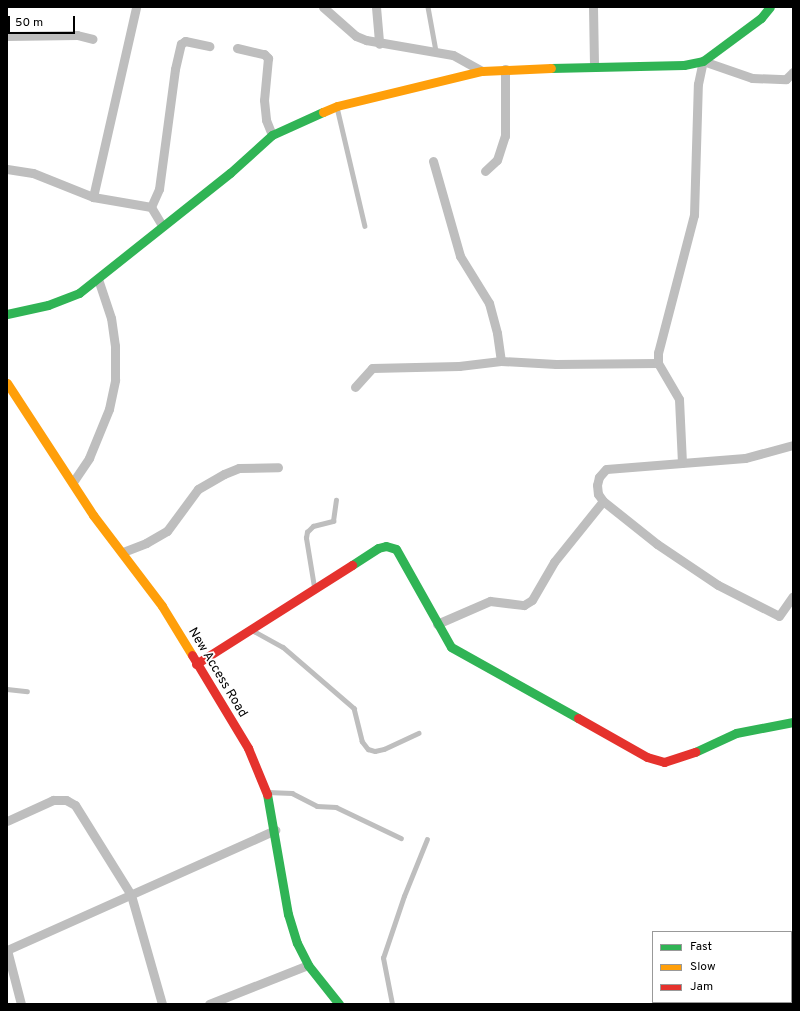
<!DOCTYPE html>
<html>
<head>
<meta charset="utf-8">
<style>
  body { margin:0 }
  #map { position:relative; width:800px; height:1011px; overflow:hidden; background:#fff; font-family:Overpass,sans-serif }
  div>[style] { position:absolute }
  .lane>* { height:4.5px; margin:-2.25px; padding:0 2.25px; transform-origin:2.25px; border-radius:2.25px; background:#bebebe }
  .street>* { height:9px; margin:-4.5px; padding:0 4.5px; transform-origin:4.5px; border-radius:4.5px; background:#bebebe }
  .fast>* { height:9px; margin:-4.5px; padding:0 4.5px; transform-origin:4.5px; border-radius:4.5px; background:#30b455 }
  .slow>* { height:9px; margin:-4.5px; padding:0 4.5px; transform-origin:4.5px; border-radius:4.5px; background:#ff9f0a }
  .jam>* { height:9px; margin:-4.5px; padding:0 4.5px; transform-origin:4.5px; border-radius:4.5px; background:#e5322d }
  span { translate:-50% -50%; white-space:nowrap; text-align:center; line-height:1.15; -webkit-text-stroke:3.5px #fff; paint-order:stroke }
  .street-label { font-size:13px; color:#000 }
  .frame { position:absolute; inset:0; border:8px solid #000; pointer-events:none }
  .legend { position:absolute; left:652px; top:931px; width:140px; height:72px; box-sizing:border-box; background:#fff; border:1px solid #999; margin:0; padding:5px 7px; list-style:none; font-size:12px; color:#000 }
  .legend li { display:flex; align-items:center; gap:8px; height:20px }
  .legend b { width:20px; border:1px solid #999 }
  .scale { position:absolute; left:8px; top:16px; width:67px; height:18px; box-sizing:border-box; border:2px solid #000; border-top:0; padding-left:5px; font-size:12px; line-height:14px; white-space:nowrap; color:#000; -webkit-text-stroke:3px #fff; paint-order:stroke }
</style>
</head>
<body>
<div id="map">
  <div class="lane">
    <i style="left:428px;top:7px;width:45px;rotate:79.7deg"></i>
    <i style="left:337px;top:107px;width:122px;rotate:76.8deg"></i>
    <i style="left:314px;top:587px;width:50px;rotate:-99.3deg"></i>
    <i style="left:306px;top:538px;width:6px;rotate:-81deg"></i>
    <i style="left:307px;top:532px;width:8px;rotate:-45deg"></i>
    <i style="left:313px;top:526px;width:21px;rotate:-14deg"></i>
    <i style="left:333px;top:521px;width:21px;rotate:-82deg"></i>
    <i style="left:252px;top:630px;width:35px;rotate:29deg"></i>
    <i style="left:283px;top:647px;width:94px;rotate:40.7deg"></i>
    <i style="left:354px;top:708px;width:34px;rotate:76deg"></i>
    <i style="left:362px;top:741px;width:10px;rotate:53deg"></i>
    <i style="left:368px;top:749px;width:7px;rotate:16deg"></i>
    <i style="left:375px;top:751px;width:9px;rotate:-13deg"></i>
    <i style="left:384px;top:749px;width:38px;rotate:-25deg"></i>
    <i style="left:7px;top:689px;width:20px;rotate:6deg"></i>
    <i style="left:267px;top:792px;width:25px;rotate:2deg"></i>
    <i style="left:292px;top:793px;width:28px;rotate:27deg"></i>
    <i style="left:317px;top:806px;width:19px;rotate:3deg"></i>
    <i style="left:336px;top:807px;width:72px;rotate:25.5deg"></i>
    <i style="left:392px;top:1004px;width:47px;rotate:-101.1deg"></i>
    <i style="left:383px;top:958px;width:65px;rotate:-71.3deg"></i>
    <i style="left:404px;top:896px;width:61px;rotate:-68deg"></i>
  </div>
  <div class="street">
    <i style="left:323px;top:7px;width:44px;rotate:41.3deg"></i>
    <i style="left:356px;top:36px;width:11px;rotate:22deg"></i>
    <i style="left:366px;top:40px;width:88px;rotate:9.8deg"></i>
    <i style="left:453px;top:55px;width:33px;rotate:29deg"></i>
    <i style="left:376px;top:7px;width:37px;rotate:85deg"></i>
    <i style="left:593px;top:7px;width:59px;rotate:89deg"></i>
    <i style="left:7px;top:36px;width:70px;rotate:-0.8deg"></i>
    <i style="left:77px;top:35px;width:16px;rotate:14deg"></i>
    <i style="left:237px;top:48px;width:28px;rotate:13deg"></i>
    <i style="left:264px;top:54px;width:6px;rotate:45deg"></i>
    <i style="left:268px;top:58px;width:42px;rotate:95.4deg"></i>
    <i style="left:264px;top:100px;width:20px;rotate:84deg"></i>
    <i style="left:266px;top:120px;width:16px;rotate:68deg"></i>
    <i style="left:433px;top:161px;width:99px;rotate:74.1deg"></i>
    <i style="left:460px;top:256px;width:55px;rotate:58.3deg"></i>
    <i style="left:489px;top:303px;width:31px;rotate:75deg"></i>
    <i style="left:497px;top:333px;width:28px;rotate:82deg"></i>
    <i style="left:7px;top:169px;width:26px;rotate:9deg"></i>
    <i style="left:33px;top:173px;width:65px;rotate:21.8deg"></i>
    <i style="left:93px;top:197px;width:195px;rotate:-77.2deg"></i>
    <i style="left:485px;top:171px;width:16px;rotate:-43deg"></i>
    <i style="left:497px;top:160px;width:25px;rotate:-72deg"></i>
    <i style="left:505px;top:136px;width:67px;rotate:-90deg"></i>
    <i style="left:93px;top:197px;width:59px;rotate:9.8deg"></i>
    <i style="left:151px;top:207px;width:21px;rotate:59deg"></i>
    <i style="left:151px;top:207px;width:20px;rotate:-66deg"></i>
    <i style="left:159px;top:189px;width:121px;rotate:-82.4deg"></i>
    <i style="left:175px;top:69px;width:26px;rotate:-77deg"></i>
    <i style="left:181px;top:44px;width:5px;rotate:-37deg"></i>
    <i style="left:185px;top:41px;width:25px;rotate:12deg"></i>
    <i style="left:355px;top:387px;width:25px;rotate:-48deg"></i>
    <i style="left:372px;top:368px;width:87px;rotate:-1.3deg"></i>
    <i style="left:459px;top:366px;width:42px;rotate:-6.8deg"></i>
    <i style="left:501px;top:361px;width:55px;rotate:3.1deg"></i>
    <i style="left:556px;top:364px;width:102px;rotate:-0.6deg"></i>
    <i style="left:793px;top:445px;width:50px;rotate:164.8deg"></i>
    <i style="left:745px;top:458px;width:139px;rotate:175.5deg"></i>
    <i style="left:606px;top:469px;width:11px;rotate:131deg"></i>
    <i style="left:599px;top:477px;width:8px;rotate:104deg"></i>
    <i style="left:597px;top:485px;width:9px;rotate:84deg"></i>
    <i style="left:598px;top:494px;width:9px;rotate:54deg"></i>
    <i style="left:603px;top:501px;width:69px;rotate:38.5deg"></i>
    <i style="left:657px;top:544px;width:73px;rotate:33.9deg"></i>
    <i style="left:718px;top:585px;width:68px;rotate:26.9deg"></i>
    <i style="left:779px;top:616px;width:24px;rotate:-55deg"></i>
    <i style="left:682px;top:463px;width:64px;rotate:-92.7deg"></i>
    <i style="left:679px;top:399px;width:42px;rotate:-120.3deg"></i>
    <i style="left:658px;top:363px;width:10px;rotate:-90deg"></i>
    <i style="left:658px;top:353px;width:143px;rotate:-75.4deg"></i>
    <i style="left:694px;top:215px;width:131px;rotate:-88.3deg"></i>
    <i style="left:698px;top:84px;width:24px;rotate:-78deg"></i>
    <i style="left:703px;top:61px;width:52px;rotate:19.1deg"></i>
    <i style="left:752px;top:78px;width:34px;rotate:2deg"></i>
    <i style="left:786px;top:79px;width:10px;rotate:-45deg"></i>
    <i style="left:73px;top:482px;width:29px;rotate:-56deg"></i>
    <i style="left:89px;top:458px;width:53px;rotate:-67.8deg"></i>
    <i style="left:109px;top:409px;width:30px;rotate:-78deg"></i>
    <i style="left:115px;top:380px;width:34px;rotate:-90deg"></i>
    <i style="left:115px;top:346px;width:28px;rotate:-98deg"></i>
    <i style="left:111px;top:318px;width:41px;rotate:-108.4deg"></i>
    <i style="left:123px;top:552px;width:25px;rotate:-21deg"></i>
    <i style="left:146px;top:543px;width:24px;rotate:-30deg"></i>
    <i style="left:167px;top:531px;width:52px;rotate:-53.6deg"></i>
    <i style="left:198px;top:489px;width:30px;rotate:-30deg"></i>
    <i style="left:224px;top:474px;width:16px;rotate:-22deg"></i>
    <i style="left:239px;top:468px;width:39px;rotate:-1deg"></i>
    <i style="left:437px;top:624px;width:58px;rotate:-23.5deg"></i>
    <i style="left:490px;top:601px;width:34px;rotate:7deg"></i>
    <i style="left:524px;top:605px;width:9px;rotate:-32deg"></i>
    <i style="left:532px;top:600px;width:44px;rotate:-59.9deg"></i>
    <i style="left:554px;top:562px;width:78px;rotate:-51.2deg"></i>
    <i style="left:7px;top:821px;width:51px;rotate:-24.5deg"></i>
    <i style="left:53px;top:800px;width:13px"></i>
    <i style="left:66px;top:800px;width:10px;rotate:29deg"></i>
    <i style="left:75px;top:805px;width:106px;rotate:58.1deg"></i>
    <i style="left:131px;top:895px;width:113px;rotate:74.1deg"></i>
    <i style="left:7px;top:950px;width:294px;rotate:-24.1deg"></i>
    <i style="left:7px;top:950px;width:56px;rotate:75.5deg"></i>
    <i style="left:209px;top:1004px;width:106px;rotate:-21.5deg"></i>
  </div>
  <div class="fast">
    <i style="left:551px;top:68px;width:133px;rotate:-1.3deg"></i>
    <i style="left:684px;top:65px;width:19px;rotate:-12deg"></i>
    <i style="left:703px;top:61px;width:72px;rotate:-36.6deg"></i>
    <i style="left:761px;top:18px;width:14px;rotate:-51deg"></i>
    <i style="left:7px;top:314px;width:42px;rotate:-12.4deg"></i>
    <i style="left:48px;top:305px;width:33px;rotate:-21deg"></i>
    <i style="left:79px;top:293px;width:193px;rotate:-38.5deg"></i>
    <i style="left:230px;top:173px;width:57px;rotate:-42.1deg"></i>
    <i style="left:272px;top:135px;width:56px;rotate:-24.3deg"></i>
    <i style="left:352px;top:565px;width:31px;rotate:-33deg"></i>
    <i style="left:378px;top:548px;width:8px;rotate:-14deg"></i>
    <i style="left:386px;top:546px;width:10px;rotate:17deg"></i>
    <i style="left:396px;top:549px;width:112px;rotate:60.7deg"></i>
    <i style="left:451px;top:647px;width:145px;rotate:29.2deg"></i>
    <i style="left:695px;top:752px;width:45px;rotate:-24.9deg"></i>
    <i style="left:736px;top:733px;width:58px;rotate:-10.9deg"></i>
    <i style="left:267px;top:794px;width:122px;rotate:80.1deg"></i>
    <i style="left:288px;top:914px;width:30px;rotate:73deg"></i>
    <i style="left:297px;top:943px;width:25px;rotate:63deg"></i>
    <i style="left:308px;top:965px;width:50px;rotate:51.5deg"></i>
  </div>
  <div class="slow">
    <i style="left:323px;top:112px;width:15px;rotate:-23deg"></i>
    <i style="left:337px;top:106px;width:149px;rotate:-13.6deg"></i>
    <i style="left:482px;top:71px;width:69px;rotate:-2.5deg"></i>
    <i style="left:7px;top:383px;width:158px;rotate:56.9deg"></i>
    <i style="left:93px;top:515px;width:114px;rotate:52.8deg"></i>
    <i style="left:162px;top:606px;width:57px;rotate:58.5deg"></i>
  </div>
  <div class="jam">
    <i style="left:192px;top:655px;width:109px;rotate:58.9deg"></i>
    <i style="left:248px;top:748px;width:50px;rotate:67.6deg"></i>
    <i style="left:196px;top:664px;width:185px;rotate:-32.4deg"></i>
    <i style="left:578px;top:718px;width:79px;rotate:29.5deg"></i>
    <i style="left:647px;top:757px;width:18px;rotate:16deg"></i>
    <i style="left:664px;top:762px;width:33px;rotate:-18deg"></i>
  </div>
  <div class="street-label">
    <span style="left:217px;top:673px;rotate:59deg">New Access Road</span>
  </div>
  <div class="frame"></div>
  <ul class="legend">
  <li><b style="height:5px;background:#30b455"></b>Fast</li>
  <li><b style="height:5px;background:#ff9f0a"></b>Slow</li>
  <li><b style="height:5px;background:#e5322d"></b>Jam</li>
  </ul>
  <div class="scale">50 m</div>
</div>
</body>
</html>
